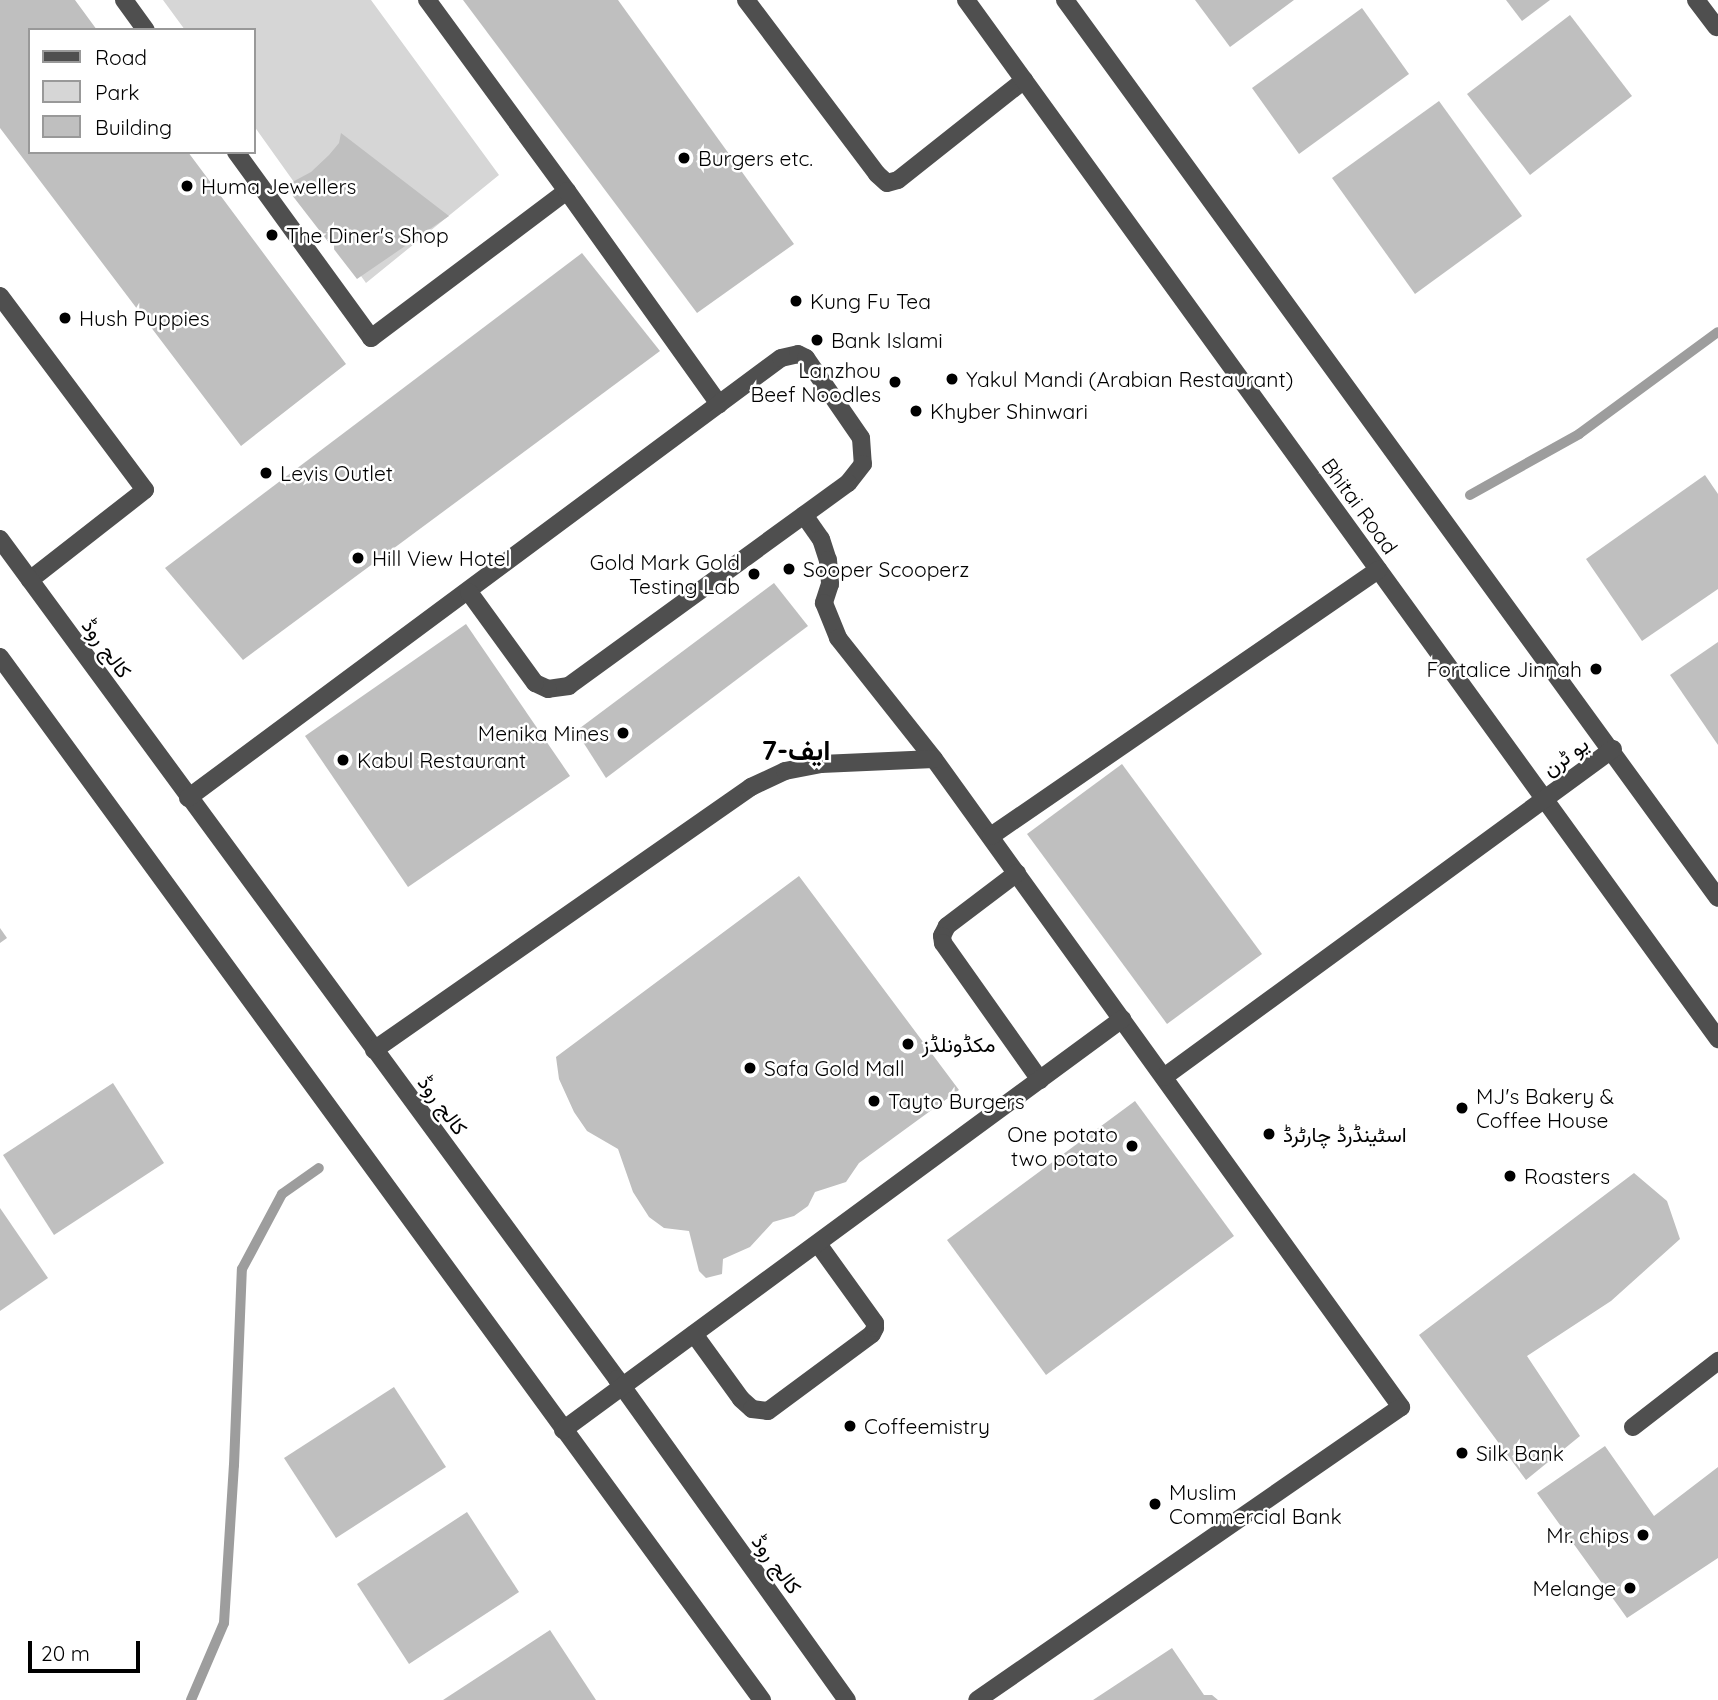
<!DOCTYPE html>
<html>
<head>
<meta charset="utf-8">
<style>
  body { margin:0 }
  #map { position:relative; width:1718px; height:1700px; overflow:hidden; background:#fff; font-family:Quicksand,Vazirmatn,sans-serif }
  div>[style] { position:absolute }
  .green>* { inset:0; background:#d6d6d6 }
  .stream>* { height:10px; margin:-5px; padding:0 5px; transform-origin:5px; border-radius:5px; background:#9d9d9d }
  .building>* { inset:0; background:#bfbfbf }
  .minor>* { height:18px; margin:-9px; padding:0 9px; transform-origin:9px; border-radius:9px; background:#4f4f4f }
  .dots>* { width:19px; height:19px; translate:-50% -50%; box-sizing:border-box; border:4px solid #fff; border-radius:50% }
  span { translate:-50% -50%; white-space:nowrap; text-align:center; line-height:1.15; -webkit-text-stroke:5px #fff; paint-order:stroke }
  .poi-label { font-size:21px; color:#000 }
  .left { translate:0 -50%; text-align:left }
  .right { translate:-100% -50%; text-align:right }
  .street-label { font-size:21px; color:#000 }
  .district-label { font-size:28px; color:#000; font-weight:700 }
  .legend { position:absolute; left:28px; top:28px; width:228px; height:126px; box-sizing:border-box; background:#fff; border:2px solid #999; margin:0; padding:9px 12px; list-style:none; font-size:21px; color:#000 }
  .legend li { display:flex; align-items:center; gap:14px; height:35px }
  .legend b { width:35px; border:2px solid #999 }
  .scale { position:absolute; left:28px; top:1641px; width:112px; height:32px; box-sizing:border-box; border:4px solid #000; border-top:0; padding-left:9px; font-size:21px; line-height:24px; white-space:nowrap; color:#000; -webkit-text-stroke:5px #fff; paint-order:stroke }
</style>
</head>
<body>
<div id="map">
  <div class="green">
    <i style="clip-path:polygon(163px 0,371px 0,499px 175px,366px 283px,254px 126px,254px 30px,185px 30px)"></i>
  </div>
  <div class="stream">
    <i style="left:1470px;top:495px;width:125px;rotate:-29.2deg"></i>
    <i style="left:1579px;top:434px;width:172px;rotate:-36.3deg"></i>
    <i style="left:191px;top:1700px;width:84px;rotate:-66.8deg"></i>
    <i style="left:224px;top:1623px;width:158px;rotate:-86.4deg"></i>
    <i style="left:234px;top:1465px;width:196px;rotate:-87.7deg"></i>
    <i style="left:242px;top:1269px;width:85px;rotate:-61.9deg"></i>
    <i style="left:282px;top:1194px;width:45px;rotate:-35.1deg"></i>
  </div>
  <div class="building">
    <i style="clip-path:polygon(0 0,75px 0,97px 30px,30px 30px,30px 152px,188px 152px,346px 364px,241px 446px,0 128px)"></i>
    <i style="clip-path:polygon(463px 0,618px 0,794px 244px,697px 313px)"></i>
    <i style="clip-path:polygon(1195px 0,1294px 0,1230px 47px)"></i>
    <i style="clip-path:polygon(1506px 0,1550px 0,1522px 21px)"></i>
    <i style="clip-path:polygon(1362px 8px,1409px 74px,1299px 154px,1252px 88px)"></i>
    <i style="clip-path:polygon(1570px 15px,1632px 96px,1530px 175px,1467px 94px)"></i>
    <i style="clip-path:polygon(1439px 101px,1522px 216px,1415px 294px,1332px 178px)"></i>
    <i style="clip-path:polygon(341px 133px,449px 216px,357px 279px,285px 186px,311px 172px,329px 155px,339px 143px)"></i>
    <i style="clip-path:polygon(582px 253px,660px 351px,243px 660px,165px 568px)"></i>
    <i style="clip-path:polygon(1705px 475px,1718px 494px,1718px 589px,1642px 641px,1586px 559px)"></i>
    <i style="clip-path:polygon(774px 583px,808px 626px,606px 778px,576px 731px)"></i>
    <i style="clip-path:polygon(466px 624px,570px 776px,408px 887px,305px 736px)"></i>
    <i style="clip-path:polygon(1718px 642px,1718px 745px,1670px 675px)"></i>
    <i style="clip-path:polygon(1122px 764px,1262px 954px,1167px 1024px,1027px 834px)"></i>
    <i style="clip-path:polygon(799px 876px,959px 1090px,859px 1163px,846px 1182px,815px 1192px,808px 1206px,794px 1216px,773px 1222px,750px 1247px,723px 1259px,722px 1274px,706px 1278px,699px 1271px,689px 1231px,664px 1228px,649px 1217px,633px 1192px,618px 1149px,587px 1131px,574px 1112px,559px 1079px,556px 1057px)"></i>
    <i style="clip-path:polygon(0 928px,7px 938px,0 943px)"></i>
    <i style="clip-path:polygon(113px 1083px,164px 1163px,54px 1235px,3px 1155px)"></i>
    <i style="clip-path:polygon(1135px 1101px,1234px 1236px,1046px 1375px,947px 1240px)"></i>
    <i style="clip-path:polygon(1634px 1173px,1667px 1201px,1680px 1239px,1611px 1301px,1527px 1356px,1580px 1436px,1526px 1480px,1419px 1335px)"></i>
    <i style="clip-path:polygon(0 1208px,48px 1278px,0 1311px)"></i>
    <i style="clip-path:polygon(394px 1387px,446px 1467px,336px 1538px,284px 1458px)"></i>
    <i style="clip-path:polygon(1605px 1446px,1654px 1516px,1718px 1467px,1718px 1558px,1627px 1618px,1537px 1493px)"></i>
    <i style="clip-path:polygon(467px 1512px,519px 1592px,409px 1664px,357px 1584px)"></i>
    <i style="clip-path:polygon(550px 1630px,596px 1700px,443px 1700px)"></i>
    <i style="clip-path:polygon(1172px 1648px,1204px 1695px,1212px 1695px,1218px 1700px,1093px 1700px)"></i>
  </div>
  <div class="minor">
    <i style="left:124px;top:0;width:37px;rotate:54deg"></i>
    <i style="left:746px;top:0;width:218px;rotate:53deg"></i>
    <i style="left:877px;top:174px;width:13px;rotate:42deg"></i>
    <i style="left:887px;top:183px;width:11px;rotate:-15deg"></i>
    <i style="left:898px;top:180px;width:161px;rotate:-38.4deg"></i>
    <i style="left:966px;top:0;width:1283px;rotate:54.1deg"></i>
    <i style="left:1065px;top:0;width:1110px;rotate:53.98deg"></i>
    <i style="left:1696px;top:0;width:34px;rotate:53deg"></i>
    <i style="left:236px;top:152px;width:230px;rotate:54deg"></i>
    <i style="left:371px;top:338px;width:245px;rotate:-36.9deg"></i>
    <i style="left:567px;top:191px;width:237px;rotate:-126.2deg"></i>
    <i style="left:567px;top:191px;width:262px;rotate:54.5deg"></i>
    <i style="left:0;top:296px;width:242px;rotate:53.2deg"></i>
    <i style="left:145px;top:490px;width:146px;rotate:142deg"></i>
    <i style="left:804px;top:515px;width:29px;rotate:55deg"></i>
    <i style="left:821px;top:539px;width:22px;rotate:72deg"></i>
    <i style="left:828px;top:560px;width:24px;rotate:85deg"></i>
    <i style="left:830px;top:584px;width:20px;rotate:108deg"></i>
    <i style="left:824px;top:603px;width:38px;rotate:68deg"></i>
    <i style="left:838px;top:638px;width:154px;rotate:51.6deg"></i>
    <i style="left:934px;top:759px;width:799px;rotate:54.22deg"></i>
    <i style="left:1401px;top:1407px;width:515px;rotate:145.35deg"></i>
    <i style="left:0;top:539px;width:1042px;rotate:53.7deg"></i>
    <i style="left:617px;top:1379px;width:395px;rotate:54.4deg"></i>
    <i style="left:0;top:657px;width:1292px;rotate:53.85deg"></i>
    <i style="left:188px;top:798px;width:738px;rotate:-36.58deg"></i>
    <i style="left:781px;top:358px;width:17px;rotate:-13deg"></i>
    <i style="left:798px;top:354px;width:9px;rotate:27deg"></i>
    <i style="left:806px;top:358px;width:97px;rotate:55.5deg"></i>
    <i style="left:861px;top:438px;width:26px;rotate:86deg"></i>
    <i style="left:863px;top:464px;width:24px;rotate:128deg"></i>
    <i style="left:848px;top:483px;width:345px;rotate:144deg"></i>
    <i style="left:569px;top:686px;width:21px;rotate:172deg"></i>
    <i style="left:548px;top:689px;width:14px;rotate:-155deg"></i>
    <i style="left:535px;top:683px;width:112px;rotate:-126deg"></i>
    <i style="left:991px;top:836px;width:470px;rotate:-34.5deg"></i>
    <i style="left:1017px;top:873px;width:88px;rotate:142.9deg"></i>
    <i style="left:947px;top:926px;width:11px;rotate:117deg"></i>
    <i style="left:942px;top:936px;width:7px;rotate:82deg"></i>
    <i style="left:943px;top:943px;width:168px;rotate:54.7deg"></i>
    <i style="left:374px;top:1050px;width:460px;rotate:-34.9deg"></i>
    <i style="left:751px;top:787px;width:38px;rotate:-25deg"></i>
    <i style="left:785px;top:771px;width:37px;rotate:-11deg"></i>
    <i style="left:821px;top:764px;width:113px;rotate:-2.5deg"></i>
    <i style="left:1164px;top:1077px;width:556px;rotate:-36.15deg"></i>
    <i style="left:694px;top:1334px;width:80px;rotate:54.1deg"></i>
    <i style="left:741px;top:1399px;width:15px;rotate:42deg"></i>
    <i style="left:752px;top:1409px;width:16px;rotate:7deg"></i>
    <i style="left:768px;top:1411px;width:129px;rotate:-36.5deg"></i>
    <i style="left:872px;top:1334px;width:7px;rotate:-63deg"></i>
    <i style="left:875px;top:1328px;width:5px;rotate:-90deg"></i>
    <i style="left:875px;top:1323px;width:97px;rotate:-125.8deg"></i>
    <i style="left:1633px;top:1427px;width:108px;rotate:-37.8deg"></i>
    <i style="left:563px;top:1430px;width:694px;rotate:-36.32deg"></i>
  </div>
  <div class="dots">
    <i style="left:684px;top:158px;background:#000"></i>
    <i style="left:187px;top:186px;background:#000"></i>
    <i style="left:272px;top:235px;background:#000"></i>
    <i style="left:796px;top:301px;background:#000"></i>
    <i style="left:65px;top:318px;background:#000"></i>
    <i style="left:817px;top:340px;background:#000"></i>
    <i style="left:952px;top:379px;background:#000"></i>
    <i style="left:895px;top:382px;background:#000"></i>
    <i style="left:916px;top:411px;background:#000"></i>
    <i style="left:266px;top:473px;background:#000"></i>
    <i style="left:358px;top:558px;background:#000"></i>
    <i style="left:789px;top:569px;background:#000"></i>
    <i style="left:754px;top:574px;background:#000"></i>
    <i style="left:1596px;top:669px;background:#000"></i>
    <i style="left:623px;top:733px;background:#000"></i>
    <i style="left:343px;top:760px;background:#000"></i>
    <i style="left:908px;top:1044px;background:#000"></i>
    <i style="left:750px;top:1068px;background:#000"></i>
    <i style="left:874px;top:1101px;background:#000"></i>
    <i style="left:1462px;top:1108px;background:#000"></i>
    <i style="left:1269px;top:1134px;background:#000"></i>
    <i style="left:1132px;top:1146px;background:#000"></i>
    <i style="left:1510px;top:1176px;background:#000"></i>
    <i style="left:850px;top:1426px;background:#000"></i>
    <i style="left:1462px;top:1453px;background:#000"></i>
    <i style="left:1155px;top:1504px;background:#000"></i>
    <i style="left:1643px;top:1535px;background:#000"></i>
    <i style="left:1630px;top:1588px;background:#000"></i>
  </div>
  <div class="poi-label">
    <span class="left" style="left:698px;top:158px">Burgers etc.</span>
    <span class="left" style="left:201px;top:186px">Huma Jewellers</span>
    <span class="left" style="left:286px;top:235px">The Diner's Shop</span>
    <span class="left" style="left:810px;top:301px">Kung Fu Tea</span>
    <span class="left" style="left:79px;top:318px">Hush Puppies</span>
    <span class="left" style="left:831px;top:340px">Bank Islami</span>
    <span class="right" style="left:881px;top:382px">Lanzhou<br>Beef Noodles</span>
    <span class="left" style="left:966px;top:379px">Yakul Mandi (Arabian Restaurant)</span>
    <span class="left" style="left:930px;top:411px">Khyber Shinwari</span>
    <span class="left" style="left:280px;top:473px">Levis Outlet</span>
    <span class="left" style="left:372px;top:558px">Hill View Hotel</span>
    <span class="right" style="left:740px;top:574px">Gold Mark Gold<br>Testing Lab</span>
    <span class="left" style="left:803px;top:569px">Sooper Scooperz</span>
    <span class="right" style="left:1582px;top:669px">Fortalice Jinnah</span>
    <span class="right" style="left:609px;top:733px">Menika Mines</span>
    <span class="left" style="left:357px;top:760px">Kabul Restaurant</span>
    <span class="left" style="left:922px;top:1044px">مکڈونلڈز</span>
    <span class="left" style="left:764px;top:1068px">Safa Gold Mall</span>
    <span class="left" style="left:1476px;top:1108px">MJ's Bakery &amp;<br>Coffee House</span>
    <span class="left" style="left:888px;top:1101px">Tayto Burgers</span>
    <span class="right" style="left:1118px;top:1146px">One potato<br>two potato</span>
    <span class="left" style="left:1283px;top:1134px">اسٹینڈرڈ چارٹرڈ</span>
    <span class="left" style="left:1524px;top:1176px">Roasters</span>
    <span class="left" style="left:864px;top:1426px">Coffeemistry</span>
    <span class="left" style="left:1476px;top:1453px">Silk Bank</span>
    <span class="left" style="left:1169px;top:1504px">Muslim<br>Commercial Bank</span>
    <span class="right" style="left:1629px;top:1535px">Mr. chips</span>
    <span class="right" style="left:1616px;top:1588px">Melange</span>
  </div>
  <div class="street-label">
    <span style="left:1360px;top:506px;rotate:54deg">Bhitai Road</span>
    <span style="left:107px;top:648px;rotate:54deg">کالج روڈ</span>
    <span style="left:1565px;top:756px;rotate:-36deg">یو ٹرن</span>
    <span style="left:443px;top:1105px;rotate:54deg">کالج روڈ</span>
    <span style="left:777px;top:1564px;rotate:54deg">کالج روڈ</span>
  </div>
  <div class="district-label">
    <span style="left:796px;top:750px">ایف-7</span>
  </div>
  <ul class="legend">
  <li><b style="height:9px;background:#4f4f4f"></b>Road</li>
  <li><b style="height:19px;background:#d6d6d6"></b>Park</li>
  <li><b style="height:19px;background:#bfbfbf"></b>Building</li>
  </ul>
  <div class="scale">20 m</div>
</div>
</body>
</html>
